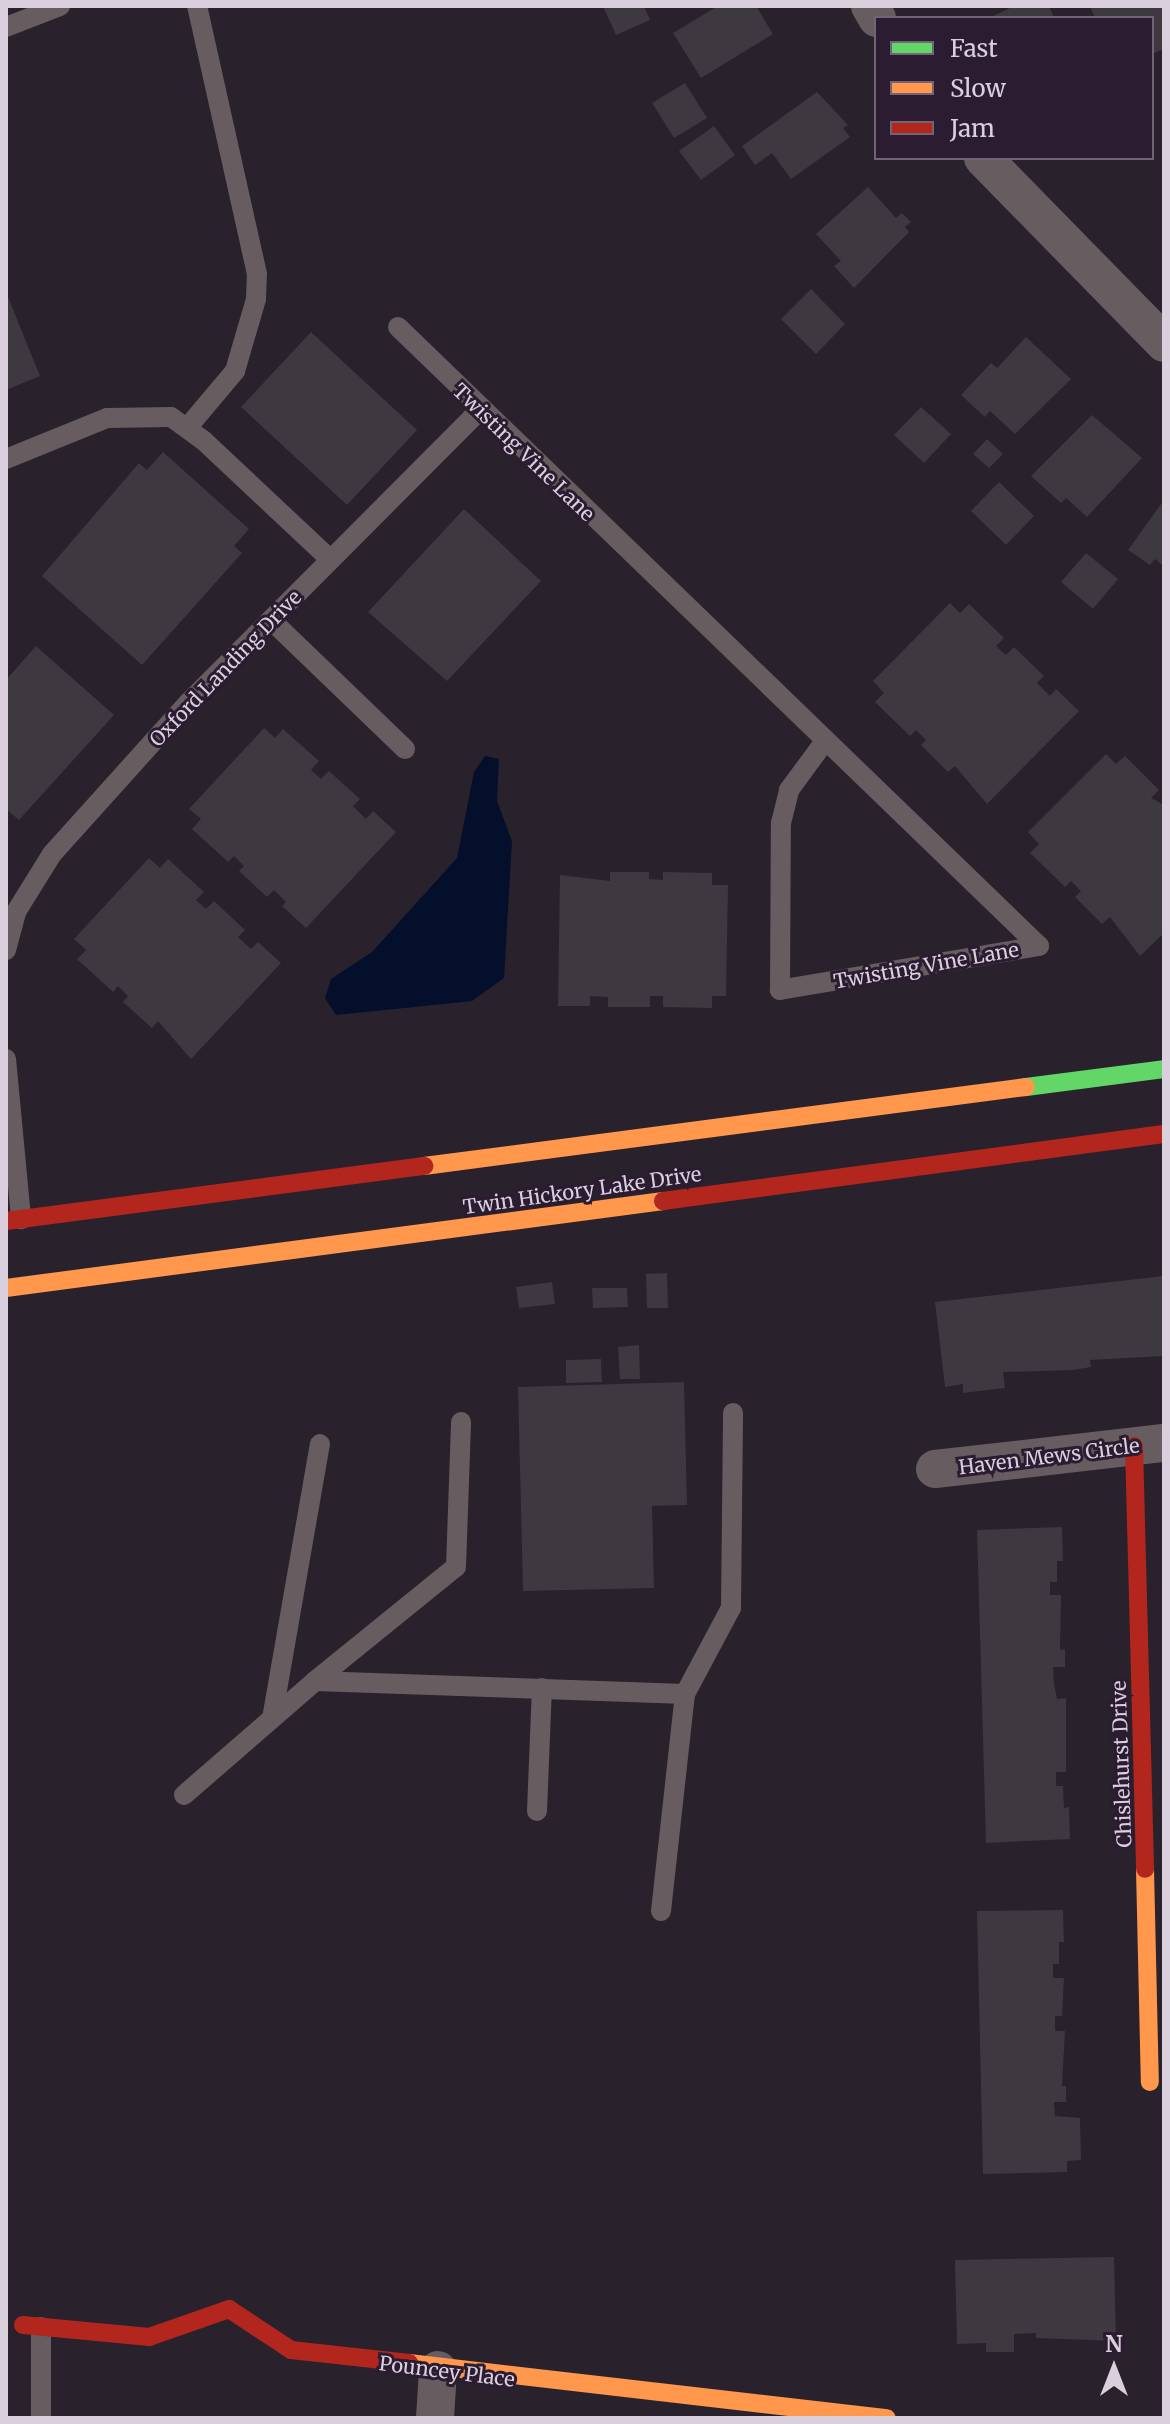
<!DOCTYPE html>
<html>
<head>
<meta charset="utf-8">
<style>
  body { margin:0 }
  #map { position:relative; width:1170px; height:2424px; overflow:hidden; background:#29212c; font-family:Merriweather,serif }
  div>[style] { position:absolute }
  .water>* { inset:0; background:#040f2c }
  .building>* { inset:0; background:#3e3841 }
  .lane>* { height:20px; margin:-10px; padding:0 10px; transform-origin:10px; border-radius:10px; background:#675d60 }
  .street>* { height:38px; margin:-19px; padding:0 19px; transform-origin:19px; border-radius:19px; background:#675d60 }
  .fast>* { height:18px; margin:-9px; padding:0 9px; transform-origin:9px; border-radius:9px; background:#63d668 }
  .slow>* { height:18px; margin:-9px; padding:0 9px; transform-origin:9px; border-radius:9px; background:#ff974d }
  .jam>* { height:18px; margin:-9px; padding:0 9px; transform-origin:9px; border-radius:9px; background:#b3261e }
  span { translate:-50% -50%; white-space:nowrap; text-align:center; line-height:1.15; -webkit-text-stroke:6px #2b1c31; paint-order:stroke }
  .street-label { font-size:20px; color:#d9cfdd }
  .frame { position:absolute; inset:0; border:8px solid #d9cfdd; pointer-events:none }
  .legend { position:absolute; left:874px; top:16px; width:280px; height:144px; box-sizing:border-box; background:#2b1c31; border:2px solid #716476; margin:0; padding:10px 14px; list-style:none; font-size:24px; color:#d9cfdd }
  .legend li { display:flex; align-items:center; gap:16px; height:40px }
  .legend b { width:40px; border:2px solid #716476 }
  .north { position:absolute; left:1074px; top:2328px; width:80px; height:80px; -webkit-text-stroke:6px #2b1c31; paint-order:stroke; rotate:0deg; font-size:22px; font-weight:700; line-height:32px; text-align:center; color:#d9cfdd }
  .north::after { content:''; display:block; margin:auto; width:28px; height:36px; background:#d9cfdd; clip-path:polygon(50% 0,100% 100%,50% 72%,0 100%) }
</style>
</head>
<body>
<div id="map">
  <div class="water">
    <i style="clip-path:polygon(485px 756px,499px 759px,497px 801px,512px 841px,504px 978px,472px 1001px,336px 1015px,325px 998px,331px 979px,372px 952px,457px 858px,474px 772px)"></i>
  </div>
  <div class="building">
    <i style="clip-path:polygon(603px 6px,644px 6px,650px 20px,616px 35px)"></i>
    <i style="clip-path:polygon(718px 6px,756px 6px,773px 34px,701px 78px,673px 33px)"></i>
    <i style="clip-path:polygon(1014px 6px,1049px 6px,1054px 18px,989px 18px)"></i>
    <i style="clip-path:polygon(1090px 6px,1163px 6px,1164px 49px,1152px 54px,1152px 18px,1095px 18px)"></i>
    <i style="clip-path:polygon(685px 83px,707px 118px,674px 138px,652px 103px)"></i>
    <i style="clip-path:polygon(817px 92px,848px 125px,843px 128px,850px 137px,791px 179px,772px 153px,755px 165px,742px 146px)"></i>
    <i style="clip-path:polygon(714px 126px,735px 155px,701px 180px,679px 151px)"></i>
    <i style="clip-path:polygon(868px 187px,896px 218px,902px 213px,911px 222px,905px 227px,909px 232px,854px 288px,834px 266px,841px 261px,816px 234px)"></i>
    <i style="clip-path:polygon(811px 289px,845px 324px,816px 354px,781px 319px)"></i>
    <i style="clip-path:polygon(6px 292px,40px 376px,6px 390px)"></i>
    <i style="clip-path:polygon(311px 332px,417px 430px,347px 505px,241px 407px)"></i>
    <i style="clip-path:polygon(1026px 337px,1071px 379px,1015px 434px,990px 411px,985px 417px,961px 395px,991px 363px,997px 368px)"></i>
    <i style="clip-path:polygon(921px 407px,951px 434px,924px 463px,894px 435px)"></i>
    <i style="clip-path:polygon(1092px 415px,1142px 458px,1087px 517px,1066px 498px,1061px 503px,1031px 476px)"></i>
    <i style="clip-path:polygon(987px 439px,1003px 454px,989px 468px,973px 454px)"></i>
    <i style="clip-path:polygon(163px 452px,249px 529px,234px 546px,242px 553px,142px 665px,42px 576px,139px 463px,147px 470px)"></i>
    <i style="clip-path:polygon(999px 482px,1034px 516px,1006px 545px,971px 511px)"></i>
    <i style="clip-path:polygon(1164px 500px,1164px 566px,1155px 559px,1150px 565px,1128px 550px)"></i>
    <i style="clip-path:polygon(464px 509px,541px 581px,447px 681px,368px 612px)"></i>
    <i style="clip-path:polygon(1086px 553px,1118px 579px,1093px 609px,1061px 582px)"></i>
    <i style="clip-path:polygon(950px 603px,960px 613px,969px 604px,1004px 638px,996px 646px,1006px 655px,1014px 647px,1044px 676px,1037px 683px,1050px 696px,1056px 689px,1079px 711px,987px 804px,955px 766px,948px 772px,921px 745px,926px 740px,916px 730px,910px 736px,875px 702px,884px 693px,873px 681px)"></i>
    <i style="clip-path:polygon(36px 646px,114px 715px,19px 820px,6px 809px,6px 680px)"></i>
    <i style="clip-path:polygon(264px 728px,275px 738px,283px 729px,319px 761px,311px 770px,321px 779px,329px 771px,360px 799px,353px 806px,366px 819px,373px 811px,396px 832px,306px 928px,282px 906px,286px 902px,274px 890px,267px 897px,239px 871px,244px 866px,234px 856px,228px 862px,192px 829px,201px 819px,189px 809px)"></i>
    <i style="clip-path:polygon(1106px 754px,1116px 764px,1125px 756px,1159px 790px,1151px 798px,1164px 805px,1164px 933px,1140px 956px,1110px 917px,1102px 924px,1075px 897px,1081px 891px,1071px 881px,1065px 887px,1030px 853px,1039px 844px,1028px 832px)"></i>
    <i style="clip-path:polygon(149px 858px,160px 868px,168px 859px,204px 892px,196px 900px,206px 909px,214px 901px,245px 930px,238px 937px,251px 949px,258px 942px,281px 963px,191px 1059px,158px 1021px,152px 1028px,123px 1002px,128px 996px,118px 986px,113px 992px,77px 959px,86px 950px,74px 939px)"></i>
    <i style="clip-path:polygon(610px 872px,649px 872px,649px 879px,663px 880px,663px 872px,712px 873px,712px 885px,728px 885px,726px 996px,712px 996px,712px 1008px,663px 1007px,663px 996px,650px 996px,650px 1007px,608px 1007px,608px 997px,590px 996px,590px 1006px,558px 1006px,560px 875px,610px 881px)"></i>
    <i style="clip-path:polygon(667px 1273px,668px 1308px,647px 1308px,646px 1274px)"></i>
    <i style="clip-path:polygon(1164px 1276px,1164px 1356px,1090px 1360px,1091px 1367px,1073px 1370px,1003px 1372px,1005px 1388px,963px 1393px,963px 1384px,945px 1387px,935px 1302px)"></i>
    <i style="clip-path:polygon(552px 1282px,555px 1304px,519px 1308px,516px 1287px)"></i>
    <i style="clip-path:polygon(592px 1288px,627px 1288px,628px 1307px,593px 1308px)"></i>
    <i style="clip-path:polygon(639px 1345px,640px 1379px,620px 1379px,618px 1347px)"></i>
    <i style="clip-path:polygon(601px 1359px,602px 1382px,566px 1383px,566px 1360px)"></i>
    <i style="clip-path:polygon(684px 1382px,687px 1505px,652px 1506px,654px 1588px,523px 1591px,518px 1387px)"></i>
    <i style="clip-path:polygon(1062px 1527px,1063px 1561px,1057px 1561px,1057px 1582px,1050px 1582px,1050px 1595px,1061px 1595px,1060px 1650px,1065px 1649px,1065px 1667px,1053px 1667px,1054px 1684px,1057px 1699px,1066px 1698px,1066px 1772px,1056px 1772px,1056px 1786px,1063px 1786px,1064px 1808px,1069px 1807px,1070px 1839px,986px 1843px,977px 1530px)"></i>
    <i style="clip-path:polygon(1063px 1910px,1064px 1942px,1059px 1942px,1059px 1964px,1053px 1964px,1053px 1978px,1064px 1978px,1062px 2016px,1055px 2016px,1055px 2031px,1065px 2031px,1062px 2086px,1066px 2086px,1066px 2102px,1054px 2102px,1055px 2116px,1080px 2118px,1081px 2160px,1067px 2161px,1067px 2172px,983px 2174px,977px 1911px)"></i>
    <i style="clip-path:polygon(1114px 2257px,1116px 2341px,1036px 2338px,1036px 2333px,1014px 2334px,1014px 2352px,986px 2352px,986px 2343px,957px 2344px,955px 2260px)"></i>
  </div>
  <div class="lane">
    <i style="left:6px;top:27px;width:58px;rotate:-21.3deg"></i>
    <i style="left:398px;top:327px;width:891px;rotate:44deg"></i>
    <i style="left:1039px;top:946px;width:263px;rotate:170.4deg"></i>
    <i style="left:780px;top:990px;width:167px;rotate:-89.7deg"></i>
    <i style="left:781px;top:823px;width:34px;rotate:-76deg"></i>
    <i style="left:789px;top:790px;width:61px;rotate:-53.7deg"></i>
    <i style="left:187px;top:428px;width:75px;rotate:-49.9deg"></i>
    <i style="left:235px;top:371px;width:75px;rotate:-73.7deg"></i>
    <i style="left:256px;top:299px;width:25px;rotate:-88deg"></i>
    <i style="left:257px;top:274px;width:275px;rotate:-102.6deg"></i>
    <i style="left:6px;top:459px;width:109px;rotate:-22.1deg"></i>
    <i style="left:107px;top:418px;width:64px;rotate:-0.9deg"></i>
    <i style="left:171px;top:417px;width:39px;rotate:36deg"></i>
    <i style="left:203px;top:440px;width:175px;rotate:43.2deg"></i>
    <i style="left:271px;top:620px;width:186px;rotate:43.9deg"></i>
    <i style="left:6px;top:950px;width:39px;rotate:-75deg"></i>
    <i style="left:16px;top:912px;width:68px;rotate:-58.2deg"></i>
    <i style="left:52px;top:854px;width:205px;rotate:-48deg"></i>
    <i style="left:189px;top:702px;width:412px;rotate:-45.1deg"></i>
    <i style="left:6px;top:1059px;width:161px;rotate:84.6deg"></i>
    <i style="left:315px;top:1681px;width:181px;rotate:-39deg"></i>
    <i style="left:456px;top:1567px;width:145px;rotate:-88deg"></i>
    <i style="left:273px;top:1713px;width:273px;rotate:-80.1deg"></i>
    <i style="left:184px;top:1795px;width:174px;rotate:-41deg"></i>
    <i style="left:315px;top:1681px;width:370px;rotate:2deg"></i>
    <i style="left:537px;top:1811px;width:123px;rotate:-87.7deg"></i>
    <i style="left:661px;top:1911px;width:218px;rotate:-83.7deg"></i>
    <i style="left:685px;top:1694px;width:98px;rotate:-61.9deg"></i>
    <i style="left:731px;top:1608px;width:195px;rotate:-89.4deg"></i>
    <i style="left:41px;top:2418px;width:91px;rotate:-90deg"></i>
  </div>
  <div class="street">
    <i style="left:870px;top:6px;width:14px;rotate:60deg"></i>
    <i style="left:983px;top:158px;width:259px;rotate:45.6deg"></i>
    <i style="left:935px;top:1469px;width:230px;rotate:-6.5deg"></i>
    <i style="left:435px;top:2418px;width:48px;rotate:-86.4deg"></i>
  </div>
  <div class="fast">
    <i style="left:1026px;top:1087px;width:139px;rotate:-7.4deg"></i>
  </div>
  <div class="slow">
    <i style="left:424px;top:1166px;width:607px;rotate:-7.48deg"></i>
    <i style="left:6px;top:1288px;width:663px;rotate:-7.54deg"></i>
    <i style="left:1145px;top:1869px;width:213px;rotate:88.7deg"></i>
    <i style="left:409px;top:2363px;width:481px;rotate:6.6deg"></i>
  </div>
  <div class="jam">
    <i style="left:663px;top:1201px;width:505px;rotate:-7.62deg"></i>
    <i style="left:6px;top:1221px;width:422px;rotate:-7.5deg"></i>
    <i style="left:1134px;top:1446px;width:423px;rotate:88.5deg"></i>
    <i style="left:23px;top:2325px;width:127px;rotate:5.4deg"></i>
    <i style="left:149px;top:2337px;width:85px;rotate:-19.3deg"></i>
    <i style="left:229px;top:2309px;width:74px;rotate:33.5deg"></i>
    <i style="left:291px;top:2350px;width:119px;rotate:6.3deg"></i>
  </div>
  <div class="street-label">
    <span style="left:524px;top:452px;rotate:44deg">Twisting Vine Lane</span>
    <span style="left:225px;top:668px;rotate:-46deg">Oxford Landing Drive</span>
    <span style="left:926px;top:965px;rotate:-10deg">Twisting Vine Lane</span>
    <span style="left:582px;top:1190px;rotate:-8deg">Twin Hickory Lake Drive</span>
    <span style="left:1049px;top:1456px;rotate:-7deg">Haven Mews Circle</span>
    <span style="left:1121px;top:1764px;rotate:-92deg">Chislehurst Drive</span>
    <span style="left:447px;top:2371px;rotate:7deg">Pouncey Place</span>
  </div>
  <div class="frame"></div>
  <ul class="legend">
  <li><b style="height:10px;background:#63d668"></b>Fast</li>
  <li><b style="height:10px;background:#ff974d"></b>Slow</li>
  <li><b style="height:10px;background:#b3261e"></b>Jam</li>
  </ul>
  <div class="north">N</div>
</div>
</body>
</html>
